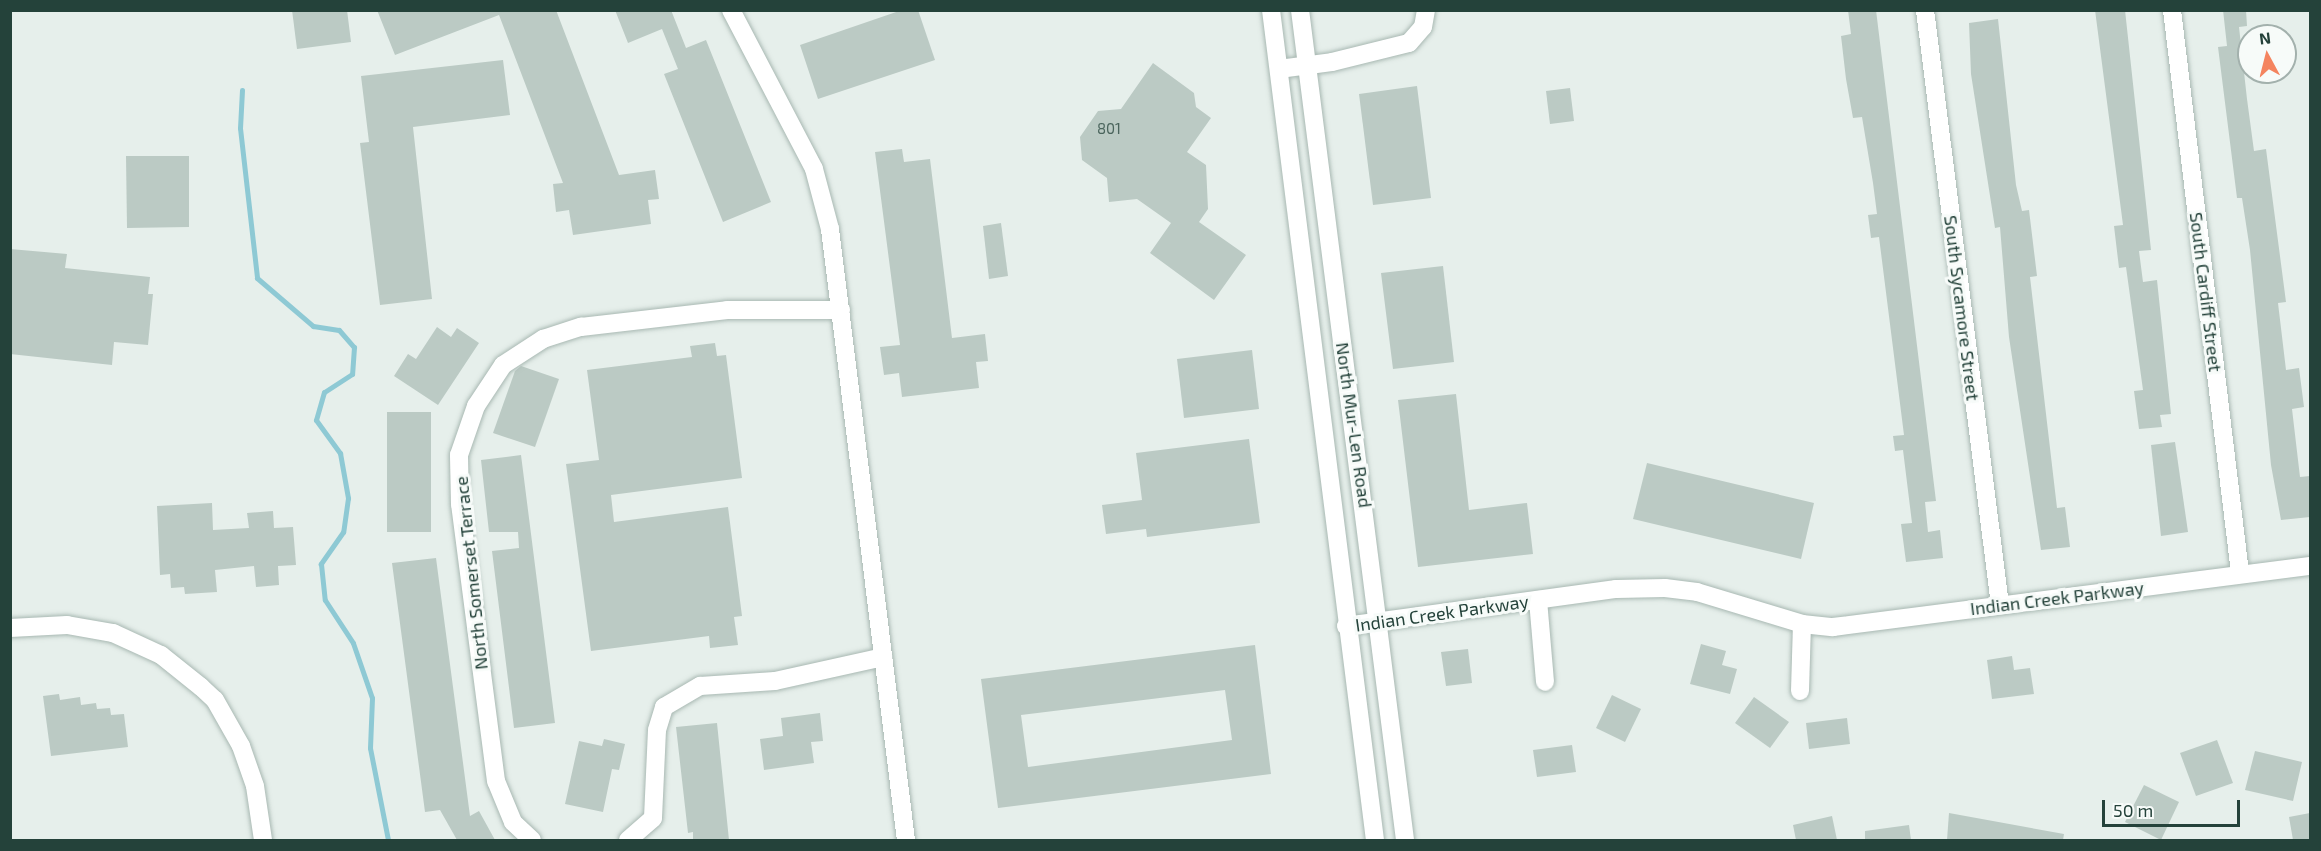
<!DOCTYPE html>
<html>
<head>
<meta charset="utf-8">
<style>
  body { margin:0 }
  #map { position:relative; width:2321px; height:851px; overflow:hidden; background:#e6efeb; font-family:"Exo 2",sans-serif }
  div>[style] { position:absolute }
  .stream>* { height:5px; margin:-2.5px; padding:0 2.5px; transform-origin:2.5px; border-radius:2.5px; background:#8ec9d4 }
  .building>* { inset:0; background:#bbcac4 }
  .roads { filter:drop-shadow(0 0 2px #a8b8b2) drop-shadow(0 0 2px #a8b8b2) }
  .street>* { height:18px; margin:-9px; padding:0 9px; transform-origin:9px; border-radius:9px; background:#fff }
  .secondary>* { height:18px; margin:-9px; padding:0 9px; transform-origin:9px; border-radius:9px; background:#fff }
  span { translate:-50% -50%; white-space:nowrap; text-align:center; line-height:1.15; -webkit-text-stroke:6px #f7fbf9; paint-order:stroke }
  .number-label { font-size:15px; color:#4a645c }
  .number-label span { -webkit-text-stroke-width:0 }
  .street-label { font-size:18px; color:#24423a }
  .frame { position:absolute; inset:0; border:12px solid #24423a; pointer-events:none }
  .north { position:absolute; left:2237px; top:24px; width:60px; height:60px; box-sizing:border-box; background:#f7fbf9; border:2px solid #a3b1ad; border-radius:50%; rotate:353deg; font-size:16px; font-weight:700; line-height:24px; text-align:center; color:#24423a }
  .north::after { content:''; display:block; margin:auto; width:21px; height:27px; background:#f4845f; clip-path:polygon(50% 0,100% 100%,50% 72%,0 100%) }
  .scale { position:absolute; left:2102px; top:800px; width:138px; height:27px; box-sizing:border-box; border:3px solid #24423a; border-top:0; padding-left:8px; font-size:18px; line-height:21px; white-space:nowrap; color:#24423a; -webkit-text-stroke:4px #f7fbf9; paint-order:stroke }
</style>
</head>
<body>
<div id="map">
  <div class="stream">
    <i style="left:242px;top:90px;width:38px;rotate:93deg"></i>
    <i style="left:240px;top:128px;width:151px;rotate:83.5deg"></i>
    <i style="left:257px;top:278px;width:74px;rotate:40.6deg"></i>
    <i style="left:313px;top:326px;width:26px;rotate:9deg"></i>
    <i style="left:339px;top:330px;width:23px;rotate:49deg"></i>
    <i style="left:354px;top:347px;width:27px;rotate:94deg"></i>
    <i style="left:352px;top:374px;width:33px;rotate:147deg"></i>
    <i style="left:324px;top:392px;width:29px;rotate:106deg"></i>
    <i style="left:316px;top:420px;width:41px;rotate:54deg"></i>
    <i style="left:340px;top:453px;width:46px;rotate:79.9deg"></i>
    <i style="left:348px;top:498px;width:34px;rotate:98deg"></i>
    <i style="left:343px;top:532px;width:39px;rotate:125deg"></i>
    <i style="left:321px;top:564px;width:36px;rotate:84deg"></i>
    <i style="left:325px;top:600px;width:51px;rotate:56.9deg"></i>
    <i style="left:353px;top:643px;width:58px;rotate:70.9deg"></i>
    <i style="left:372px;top:698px;width:50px;rotate:92.3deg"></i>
    <i style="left:370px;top:748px;width:94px;rotate:78.9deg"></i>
  </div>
  <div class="building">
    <i style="clip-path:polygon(292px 10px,347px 10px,351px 42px,297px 49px)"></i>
    <i style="clip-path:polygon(377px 10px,556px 10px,619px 175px,655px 170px,659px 199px,648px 200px,651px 224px,573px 235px,569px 210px,556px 212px,553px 184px,563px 183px,499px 15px,395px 55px)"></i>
    <i style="clip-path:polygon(615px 10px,671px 10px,686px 48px,706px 40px,771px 202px,723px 222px,664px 74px,678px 69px,662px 29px,628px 43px)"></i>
    <i style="clip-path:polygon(902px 10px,918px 10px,935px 60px,818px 99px,800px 45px)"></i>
    <i style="clip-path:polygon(1848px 10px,1876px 10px,1936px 501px,1925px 502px,1928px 532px,1940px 530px,1943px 558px,1906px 562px,1901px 524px,1912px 523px,1903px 450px,1895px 451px,1893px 436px,1904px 435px,1879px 237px,1871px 238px,1868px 215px,1877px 214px,1873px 183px,1862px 117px,1853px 118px,1846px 79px,1841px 36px,1851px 34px)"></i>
    <i style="clip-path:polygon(2095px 10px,2125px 10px,2151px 250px,2139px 251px,2143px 282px,2157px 280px,2171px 414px,2160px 415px,2162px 427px,2139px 429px,2134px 391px,2143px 390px,2126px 267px,2119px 268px,2114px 226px,2123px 225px)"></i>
    <i style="clip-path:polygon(2223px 10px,2246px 10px,2247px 26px,2239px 27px,2247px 99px,2254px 151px,2266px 149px,2286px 302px,2278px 303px,2286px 370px,2299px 368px,2304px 407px,2292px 409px,2300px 477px,2310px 476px,2310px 517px,2281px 520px,2271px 465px,2250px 250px,2242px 198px,2237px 198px,2218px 47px,2227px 46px)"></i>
    <i style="clip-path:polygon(1998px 19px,2016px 185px,2022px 211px,2029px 210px,2037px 276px,2030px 277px,2057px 508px,2065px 507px,2070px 547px,2041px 550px,2009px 337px,2000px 227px,1995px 228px,1971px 74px,1969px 23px)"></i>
    <i style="clip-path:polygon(503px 60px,510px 115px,413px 127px,432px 299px,380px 305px,360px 143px,369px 142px,361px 76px)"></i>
    <i style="clip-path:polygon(1153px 63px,1194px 93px,1196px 107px,1211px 118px,1187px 152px,1206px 165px,1208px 209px,1199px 222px,1246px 255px,1214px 300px,1150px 253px,1171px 223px,1137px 199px,1109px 202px,1107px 178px,1082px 160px,1080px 137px,1098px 111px,1121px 109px)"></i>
    <i style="clip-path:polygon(1417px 86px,1431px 198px,1373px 205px,1359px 94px)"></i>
    <i style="clip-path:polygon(1570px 88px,1574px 121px,1550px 124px,1546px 91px)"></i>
    <i style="clip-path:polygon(902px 149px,904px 162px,930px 159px,952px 338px,985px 334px,988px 361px,976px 362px,979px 388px,902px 397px,899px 373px,884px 375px,880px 347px,900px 345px,875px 152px)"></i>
    <i style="clip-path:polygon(126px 156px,189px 156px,189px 227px,127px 228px)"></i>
    <i style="clip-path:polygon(1001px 223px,1008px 276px,989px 279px,983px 226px)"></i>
    <i style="clip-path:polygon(10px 249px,67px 254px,65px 268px,150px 277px,148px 294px,153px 294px,148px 345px,114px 342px,112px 365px,10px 354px)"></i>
    <i style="clip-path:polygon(1443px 266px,1454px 362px,1393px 369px,1381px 273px)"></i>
    <i style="clip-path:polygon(437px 327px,451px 337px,457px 328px,479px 343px,438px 405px,394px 376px,408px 354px,416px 359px)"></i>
    <i style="clip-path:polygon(715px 343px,717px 356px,726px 355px,742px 478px,611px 495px,614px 522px,728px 507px,742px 616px,734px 617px,738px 645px,710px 648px,709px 636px,591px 651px,566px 464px,599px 460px,587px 370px,692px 357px,690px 346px)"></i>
    <i style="clip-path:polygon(1252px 350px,1259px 409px,1184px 418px,1177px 359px)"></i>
    <i style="clip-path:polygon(521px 366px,559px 379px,535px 447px,493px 433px,515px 371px)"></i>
    <i style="clip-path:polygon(1456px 394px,1469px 510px,1527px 503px,1533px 554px,1418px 567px,1398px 400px)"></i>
    <i style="clip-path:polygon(387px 412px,431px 412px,431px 532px,387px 532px)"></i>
    <i style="clip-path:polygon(1249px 439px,1260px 523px,1147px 537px,1146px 529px,1106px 534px,1102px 505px,1142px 500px,1136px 453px)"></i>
    <i style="clip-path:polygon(2175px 442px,2188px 532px,2161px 536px,2151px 445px)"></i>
    <i style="clip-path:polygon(521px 455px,555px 723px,514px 728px,492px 551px,519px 548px,518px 532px,489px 532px,481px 460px)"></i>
    <i style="clip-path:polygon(1647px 463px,1814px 503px,1801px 559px,1633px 519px)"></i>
    <i style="clip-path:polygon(212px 503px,213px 530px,249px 528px,247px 513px,273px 511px,274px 528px,293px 527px,296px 565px,278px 566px,279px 585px,256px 587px,254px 566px,215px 570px,217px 592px,185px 594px,184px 587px,171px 588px,170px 574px,160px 575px,157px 506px)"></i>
    <i style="clip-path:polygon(436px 558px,470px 816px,479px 811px,495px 840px,457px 840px,440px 810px,425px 812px,392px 563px)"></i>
    <i style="clip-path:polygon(1701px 644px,1726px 651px,1722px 665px,1737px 669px,1730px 694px,1690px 684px)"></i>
    <i style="clip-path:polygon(evenodd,1255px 645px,1271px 774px,998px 808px,981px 679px,1255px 645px,1225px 690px,1232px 740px,1028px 767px,1021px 715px,1225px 690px)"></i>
    <i style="clip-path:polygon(1468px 649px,1472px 683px,1446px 686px,1441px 652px)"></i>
    <i style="clip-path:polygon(2012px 656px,2014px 670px,2030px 668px,2034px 694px,1992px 699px,1987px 660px)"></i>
    <i style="clip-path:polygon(59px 694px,60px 700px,80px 697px,81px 705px,96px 703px,97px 709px,110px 708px,111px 715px,124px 714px,128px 747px,51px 756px,43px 696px)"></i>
    <i style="clip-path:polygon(1612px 695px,1641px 709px,1625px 742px,1596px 728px)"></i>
    <i style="clip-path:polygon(1754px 697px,1789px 722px,1770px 748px,1735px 723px)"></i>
    <i style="clip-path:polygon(820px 713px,823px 741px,811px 742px,814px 763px,764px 770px,760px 739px,783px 736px,781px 718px)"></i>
    <i style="clip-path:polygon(1847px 718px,1850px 744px,1809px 749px,1806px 723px)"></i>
    <i style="clip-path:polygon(717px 723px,729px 840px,693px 840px,693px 832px,688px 833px,676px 727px)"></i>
    <i style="clip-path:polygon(604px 739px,625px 744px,619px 770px,612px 769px,603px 812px,565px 804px,579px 741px,602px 746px)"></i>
    <i style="clip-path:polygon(2217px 740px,2233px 783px,2196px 796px,2180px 753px)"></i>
    <i style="clip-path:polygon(1572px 745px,1576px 772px,1537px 777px,1533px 750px)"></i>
    <i style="clip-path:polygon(2255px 751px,2302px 762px,2293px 801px,2245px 790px)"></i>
    <i style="clip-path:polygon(2144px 785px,2179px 802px,2161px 840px,2125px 822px)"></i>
    <i style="clip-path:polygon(1949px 813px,2064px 834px,2063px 840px,1947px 840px)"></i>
    <i style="clip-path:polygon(2310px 813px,2310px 840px,2293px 840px,2289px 817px)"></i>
    <i style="clip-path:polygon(1832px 816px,1837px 840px,1796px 840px,1793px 825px)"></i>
    <i style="clip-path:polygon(1909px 825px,1911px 840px,1865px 840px,1865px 831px)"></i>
  </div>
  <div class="roads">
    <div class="street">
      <i style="left:731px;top:10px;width:179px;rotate:62.4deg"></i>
      <i style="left:814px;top:169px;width:62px;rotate:75.1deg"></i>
      <i style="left:830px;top:229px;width:616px;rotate:82.91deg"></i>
      <i style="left:1925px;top:10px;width:600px;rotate:82.82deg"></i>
      <i style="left:2172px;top:10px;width:567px;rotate:83.11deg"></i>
      <i style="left:1279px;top:69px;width:53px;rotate:-7.5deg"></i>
      <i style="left:1332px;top:62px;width:79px;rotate:-13.9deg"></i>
      <i style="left:1409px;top:43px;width:21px;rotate:-49deg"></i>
      <i style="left:1423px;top:27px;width:17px;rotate:-80deg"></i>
      <i style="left:1538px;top:600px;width:82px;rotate:85.1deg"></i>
      <i style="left:1800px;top:691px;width:67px;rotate:-88.3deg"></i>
      <i style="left:532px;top:840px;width:26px;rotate:-137deg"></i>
      <i style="left:513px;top:822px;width:44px;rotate:-112.5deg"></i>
      <i style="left:496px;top:781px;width:279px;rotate:-97.4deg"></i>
      <i style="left:460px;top:504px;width:49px;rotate:-91.2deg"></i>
      <i style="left:459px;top:455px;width:52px;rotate:-70.9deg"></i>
      <i style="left:476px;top:406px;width:49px;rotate:-56.6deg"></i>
      <i style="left:503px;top:365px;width:48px;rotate:-33deg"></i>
      <i style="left:543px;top:339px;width:40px;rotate:-18deg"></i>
      <i style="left:581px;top:327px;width:147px;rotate:-6.6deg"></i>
      <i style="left:727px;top:310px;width:114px"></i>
      <i style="left:628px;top:840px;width:33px;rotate:-41deg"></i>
      <i style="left:653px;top:818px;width:88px;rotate:-87.4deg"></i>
      <i style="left:657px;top:730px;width:24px;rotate:-73deg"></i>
      <i style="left:664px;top:707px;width:42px;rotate:-30.3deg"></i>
      <i style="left:700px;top:686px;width:75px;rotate:-3.8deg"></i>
      <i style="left:775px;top:681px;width:111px;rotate:-12.5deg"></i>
    </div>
    <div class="secondary">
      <i style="left:1271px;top:10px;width:836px;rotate:82.86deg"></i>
      <i style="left:1300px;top:10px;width:837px;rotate:82.79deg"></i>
      <i style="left:1346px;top:626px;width:273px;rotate:-7.8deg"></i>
      <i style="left:1616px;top:589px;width:49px;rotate:-1.2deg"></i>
      <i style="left:1665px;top:588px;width:32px;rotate:7deg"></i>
      <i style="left:1697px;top:592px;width:110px;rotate:16.9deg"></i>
      <i style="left:1802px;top:624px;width:31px;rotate:6deg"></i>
      <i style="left:1833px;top:627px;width:481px;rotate:-7.3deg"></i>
      <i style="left:10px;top:628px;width:57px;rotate:-3deg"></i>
      <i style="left:67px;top:625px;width:47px;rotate:9.9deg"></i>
      <i style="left:113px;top:633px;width:53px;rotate:24.6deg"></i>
      <i style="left:161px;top:655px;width:51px;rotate:38.7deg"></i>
      <i style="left:201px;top:687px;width:19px;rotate:43deg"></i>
      <i style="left:215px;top:700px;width:53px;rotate:60.5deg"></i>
      <i style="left:241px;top:746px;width:42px;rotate:70.7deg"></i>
      <i style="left:255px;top:786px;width:55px;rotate:81.6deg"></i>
    </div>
  </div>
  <div class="number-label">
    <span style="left:1109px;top:129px">801</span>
  </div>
  <div class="street-label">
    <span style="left:2206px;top:292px;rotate:83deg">South Cardiff Street</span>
    <span style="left:1962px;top:308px;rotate:83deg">South Sycamore Street</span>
    <span style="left:1354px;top:425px;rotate:82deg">North Mur-Len Road</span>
    <span style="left:471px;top:573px;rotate:-96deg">North Somerset Terrace</span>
    <span style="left:2057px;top:598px;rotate:-7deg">Indian Creek Parkway</span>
    <span style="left:1442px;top:613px;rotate:-8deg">Indian Creek Parkway</span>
  </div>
  <div class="frame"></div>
  <div class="north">N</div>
  <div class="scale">50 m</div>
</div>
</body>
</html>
